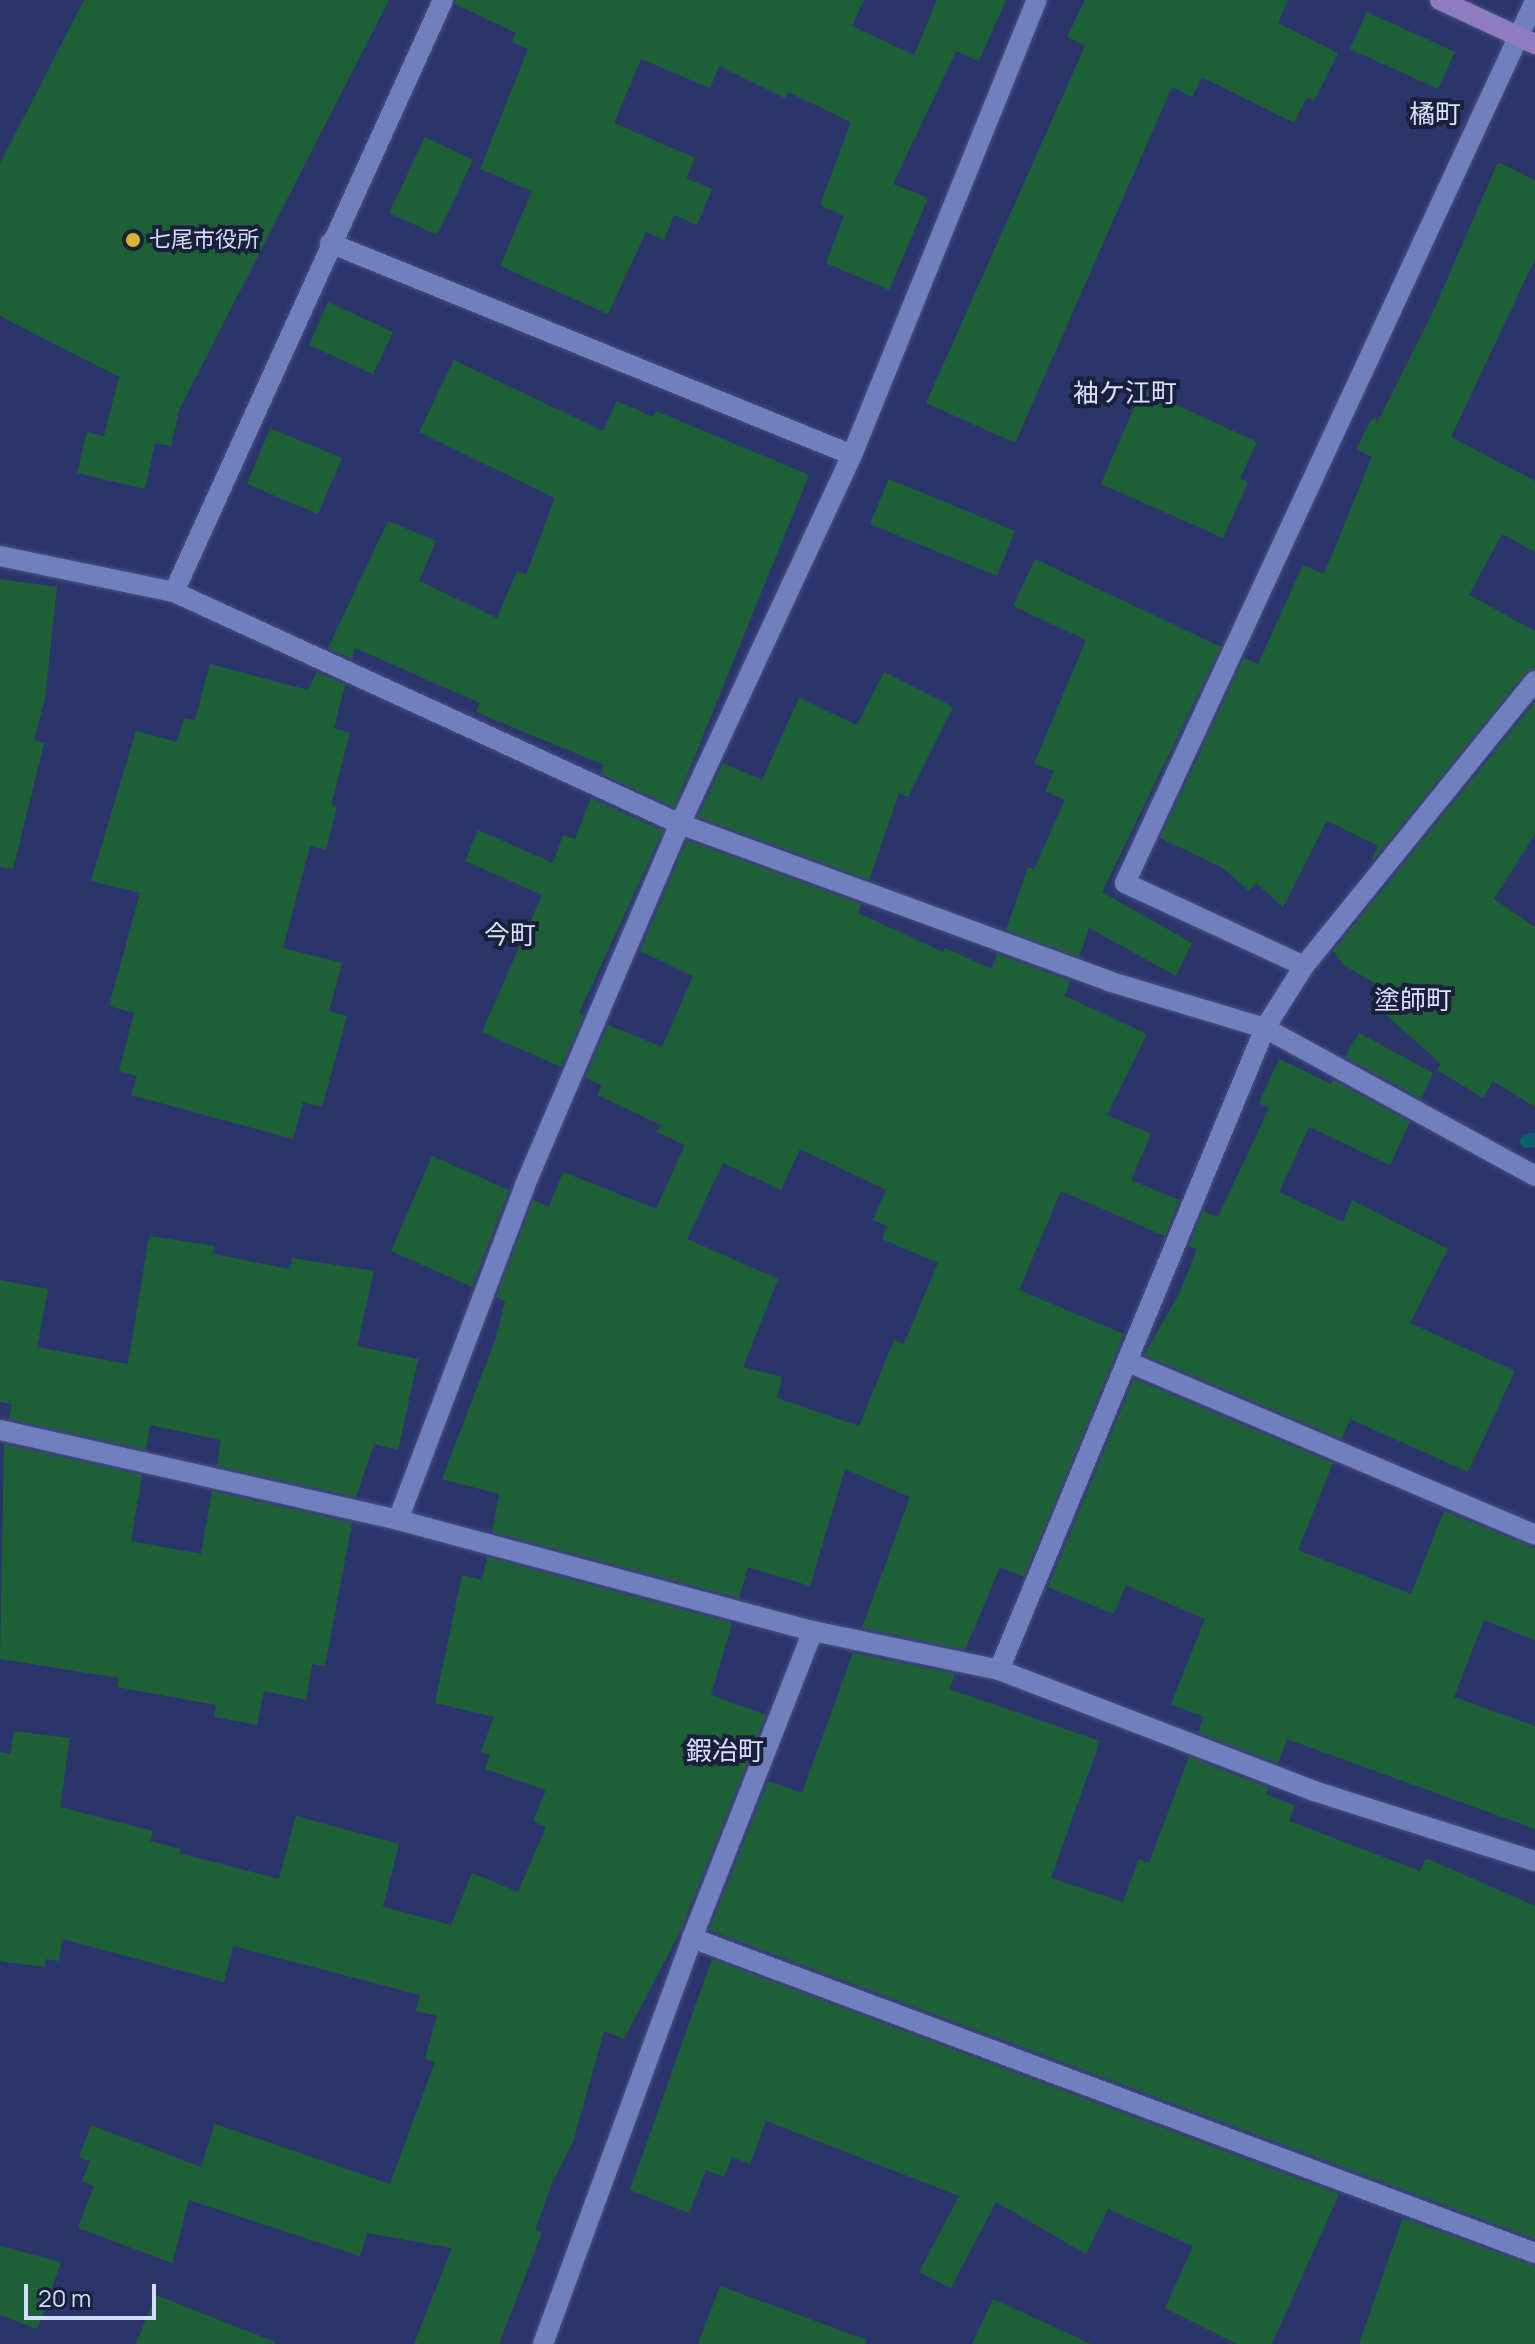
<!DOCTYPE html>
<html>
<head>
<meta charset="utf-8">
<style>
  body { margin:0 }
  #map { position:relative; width:1535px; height:2344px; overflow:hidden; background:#2a356c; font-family:Manrope,"Noto Sans JP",sans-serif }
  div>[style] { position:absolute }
  .stream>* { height:14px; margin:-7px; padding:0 7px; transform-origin:7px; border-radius:7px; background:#0e5d6a }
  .building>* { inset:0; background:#1e6036 }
  .roads { filter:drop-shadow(0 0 2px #495180) drop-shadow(0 0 2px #495180) }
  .street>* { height:20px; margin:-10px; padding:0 10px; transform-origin:10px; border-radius:10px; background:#7080be }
  .secondary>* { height:20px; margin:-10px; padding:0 10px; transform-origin:10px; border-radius:10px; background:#8d7dc0 }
  .dots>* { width:22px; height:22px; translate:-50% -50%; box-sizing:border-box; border:4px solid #1a2039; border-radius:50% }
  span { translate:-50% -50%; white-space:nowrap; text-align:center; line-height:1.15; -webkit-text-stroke:8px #1a2039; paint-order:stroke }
  .poi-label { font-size:22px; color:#d3ddff }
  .left { translate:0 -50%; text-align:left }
  .quarter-label { font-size:26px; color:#dae2fd }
  .scale { position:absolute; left:24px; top:2284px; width:132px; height:36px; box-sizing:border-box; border:4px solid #d3ddff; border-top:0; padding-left:10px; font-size:24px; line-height:28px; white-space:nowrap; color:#d3ddff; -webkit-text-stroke:6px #1a2039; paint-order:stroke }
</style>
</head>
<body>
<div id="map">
  <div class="stream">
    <i style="left:1527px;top:1141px;width:8px;rotate:-7deg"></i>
  </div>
  <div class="building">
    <i style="clip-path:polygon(84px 0,389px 0,179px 410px,171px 446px,155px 443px,145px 489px,77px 473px,87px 432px,104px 436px,119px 377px,0 316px,0 164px)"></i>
    <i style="clip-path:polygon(456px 0,864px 0,852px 26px,914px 55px,937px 0,1006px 0,979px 61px,956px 51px,893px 184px,928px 198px,889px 290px,826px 263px,844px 216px,820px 205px,851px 122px,788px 92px,785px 98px,719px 66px,710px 88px,641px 59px,614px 123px,695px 158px,686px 178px,712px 189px,697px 225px,674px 215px,664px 240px,646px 232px,608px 314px,500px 266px,532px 191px,480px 169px,528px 49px,512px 42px,516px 33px,455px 4px)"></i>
    <i style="clip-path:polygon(1085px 0,1288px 0,1278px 23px,1338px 53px,1314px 101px,1307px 97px,1294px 123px,1202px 77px,1192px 97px,1172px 87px,1015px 443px,926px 403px,1085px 46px,1067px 37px)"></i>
    <i style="clip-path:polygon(1367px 12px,1455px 52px,1438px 89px,1350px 49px)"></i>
    <i style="clip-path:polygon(425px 137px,473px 160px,437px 235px,389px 213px)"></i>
    <i style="clip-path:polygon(1498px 162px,1535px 180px,1535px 259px,1451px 437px,1535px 481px,1535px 552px,1502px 534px,1469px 595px,1535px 631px,1535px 668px,1525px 673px,1370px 864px,1378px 846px,1327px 821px,1283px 907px,1256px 883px,1249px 891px,1223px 868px,1160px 838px,1244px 658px,1258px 664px,1303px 565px,1324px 574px,1372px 457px,1356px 449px,1372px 418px,1378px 421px,1432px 314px)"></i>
    <i style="clip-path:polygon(328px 302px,393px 332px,373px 374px,309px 345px)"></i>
    <i style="clip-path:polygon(454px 360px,603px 431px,617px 401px,653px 417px,656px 411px,809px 475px,674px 807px,601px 774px,604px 765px,476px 712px,480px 703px,355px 648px,352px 659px,328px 648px,388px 521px,436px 541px,419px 581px,497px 618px,517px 571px,526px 575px,555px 498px,419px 432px)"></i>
    <i style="clip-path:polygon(1142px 389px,1257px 442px,1240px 478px,1248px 482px,1223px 538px,1101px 484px)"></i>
    <i style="clip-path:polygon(270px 428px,342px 458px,318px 514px,247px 484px)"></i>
    <i style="clip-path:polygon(889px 479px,1015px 531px,997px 576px,870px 524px)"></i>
    <i style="clip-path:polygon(1035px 559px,1221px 647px,1102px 892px,1192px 943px,1176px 976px,1089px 928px,1079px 957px,1006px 930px,1028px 867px,1034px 869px,1065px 800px,1045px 791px,1054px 771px,1034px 764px,1086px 640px,1013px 606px)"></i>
    <i style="clip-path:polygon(0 579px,57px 587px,45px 698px,34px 740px,44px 743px,13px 869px,0 867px)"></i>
    <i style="clip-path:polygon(210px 664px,308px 690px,317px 672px,345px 685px,334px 728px,350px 733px,331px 805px,337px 807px,326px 850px,310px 846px,283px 948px,342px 963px,329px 1011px,347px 1016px,322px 1107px,303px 1102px,293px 1139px,131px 1095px,137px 1076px,119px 1071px,134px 1013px,109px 1006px,140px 893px,91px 881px,136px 731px,177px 742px,184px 718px,195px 720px)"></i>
    <i style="clip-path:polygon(884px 672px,953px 707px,908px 797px,899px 793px,869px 880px,698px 817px,723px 763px,762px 780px,799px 698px,857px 725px)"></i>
    <i style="clip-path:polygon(1535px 702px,1535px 834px,1494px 899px,1535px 927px,1535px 1107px,1493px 1081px,1483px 1098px,1437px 1070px,1441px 1064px,1374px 1004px,1383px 988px,1344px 965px,1333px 951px)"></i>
    <i style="clip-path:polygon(591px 798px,663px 831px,579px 1013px,584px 1015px,561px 1067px,482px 1032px,542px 895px,465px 861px,478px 830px,553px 863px,563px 835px,575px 839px)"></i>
    <i style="clip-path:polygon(evenodd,687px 840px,861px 904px,858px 913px,943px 952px,945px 948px,992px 969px,997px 954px,1070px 981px,1065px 996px,1147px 1034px,1107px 1115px,1151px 1134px,1131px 1180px,1179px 1200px,1165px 1236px,1061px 1191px,1019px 1290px,1124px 1334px,1024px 1577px,1000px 1567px,965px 1650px,862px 1628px,910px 1497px,845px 1469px,810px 1586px,748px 1567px,739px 1598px,492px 1532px,499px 1494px,442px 1479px,496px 1338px,505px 1301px,496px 1297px,533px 1200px,549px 1207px,563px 1172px,656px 1209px,685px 1145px,657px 1132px,661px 1125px,597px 1095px,602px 1085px,585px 1078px,608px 1025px,662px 1047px,693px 976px,640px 951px,687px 840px,800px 1149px,886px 1190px,873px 1220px,887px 1226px,882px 1239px,938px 1263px,904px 1344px,894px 1340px,859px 1426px,777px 1398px,782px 1377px,743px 1367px,778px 1279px,687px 1239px,723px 1163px,781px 1190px,800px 1149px)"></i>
    <i style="clip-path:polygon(1359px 1033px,1433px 1073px,1421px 1099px,1345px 1057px)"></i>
    <i style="clip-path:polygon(1279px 1059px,1331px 1084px,1333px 1080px,1410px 1122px,1390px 1165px,1309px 1127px,1279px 1192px,1343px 1222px,1352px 1200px,1448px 1249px,1410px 1323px,1515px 1371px,1468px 1472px,1350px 1419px,1342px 1439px,1144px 1355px,1180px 1292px,1197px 1249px,1189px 1246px,1203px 1211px,1218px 1217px,1269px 1108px,1259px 1103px)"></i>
    <i style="clip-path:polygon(432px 1156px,509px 1190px,472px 1287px,391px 1251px)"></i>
    <i style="clip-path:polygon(149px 1236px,215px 1246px,213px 1254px,290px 1269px,292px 1258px,374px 1271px,357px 1346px,418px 1359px,398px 1450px,374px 1444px,356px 1497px,217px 1466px,221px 1440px,150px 1425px,146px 1450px,9px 1419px,12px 1404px,0 1402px,0 1280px,48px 1289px,37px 1347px,128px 1364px)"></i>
    <i style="clip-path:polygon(1134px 1379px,1333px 1463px,1298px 1550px,1411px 1594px,1444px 1511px,1535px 1548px,1535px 1640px,1484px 1620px,1454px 1697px,1535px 1726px,1535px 1829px,1287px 1739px,1278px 1763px,1198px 1733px,1204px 1717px,1171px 1704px,1205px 1619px,1126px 1585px,1114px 1614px,1048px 1587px)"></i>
    <i style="clip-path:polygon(4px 1444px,142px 1475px,131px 1541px,201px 1554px,212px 1491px,352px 1523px,325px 1666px,312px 1664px,306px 1700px,264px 1691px,257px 1725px,214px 1717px,216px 1705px,117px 1687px,119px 1678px,0 1659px)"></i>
    <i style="clip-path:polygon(487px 1557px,732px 1623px,711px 1695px,766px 1715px,681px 1930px,624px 2039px,604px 2031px,573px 2142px,552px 2183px,535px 2230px,542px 2232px,499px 2344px,414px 2344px,452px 2248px,367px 2233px,360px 2256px,189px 2200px,172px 2263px,78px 2228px,94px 2186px,82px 2181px,90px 2161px,79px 2157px,91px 2125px,201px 2167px,215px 2124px,390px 2184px,435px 2062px,425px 2059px,437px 2016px,416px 2011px,420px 1995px,233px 1946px,224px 1982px,62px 1939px,59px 1961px,46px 1959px,45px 1967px,0 1961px,0 1752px,10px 1754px,14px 1731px,70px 1738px,60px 1807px,153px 1831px,150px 1841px,181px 1849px,179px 1853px,279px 1879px,296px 1816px,399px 1844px,383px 1907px,451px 1925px,472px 1873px,518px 1892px,546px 1827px,533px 1821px,546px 1790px,485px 1769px,490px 1755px,481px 1751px,494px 1717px,435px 1703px,462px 1575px,482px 1580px)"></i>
    <i style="clip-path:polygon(853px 1653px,955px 1674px,949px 1689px,1100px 1741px,1051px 1878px,1123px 1902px,1139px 1859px,1149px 1863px,1189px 1757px,1269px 1788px,1266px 1794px,1295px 1806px,1289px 1821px,1420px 1871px,1426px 1858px,1535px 1906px,1535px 2239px,709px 1930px,768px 1781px,802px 1793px)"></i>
    <i style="clip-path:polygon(712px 1959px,1339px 2194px,1272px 2344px,1237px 2344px,1165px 2308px,1193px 2246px,1108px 2209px,1086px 2254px,996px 2202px,951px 2288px,919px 2272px,959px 2196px,766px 2121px,750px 2164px,732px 2157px,724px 2177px,706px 2170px,689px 2213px,630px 2190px)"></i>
    <i style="clip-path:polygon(1403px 2218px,1535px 2266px,1535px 2344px,1359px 2344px)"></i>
    <i style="clip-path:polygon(0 2246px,61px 2262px,37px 2329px,0 2315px)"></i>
    <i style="clip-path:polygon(720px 2286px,867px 2340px,866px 2344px,698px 2344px)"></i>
    <i style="clip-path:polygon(156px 2295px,275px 2342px,274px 2344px,136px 2344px)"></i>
    <i style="clip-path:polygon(993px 2299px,1091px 2344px,972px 2344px)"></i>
  </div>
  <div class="roads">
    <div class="street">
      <i style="left:330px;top:243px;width:563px;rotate:22.1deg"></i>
      <i style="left:0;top:556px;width:178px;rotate:11.7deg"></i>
      <i style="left:174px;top:592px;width:557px;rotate:24.63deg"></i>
      <i style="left:680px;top:824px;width:456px;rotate:20.1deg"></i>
      <i style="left:1108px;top:981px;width:164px;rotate:16.7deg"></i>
      <i style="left:1265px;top:1028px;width:308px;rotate:28.7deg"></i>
      <i style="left:174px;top:592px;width:650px;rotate:-65.56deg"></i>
      <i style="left:1304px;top:966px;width:197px;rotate:-155.1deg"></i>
      <i style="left:1125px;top:883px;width:973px;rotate:-65.07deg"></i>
      <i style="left:1128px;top:1362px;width:442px;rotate:23deg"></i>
      <i style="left:0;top:1430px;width:408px;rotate:12.7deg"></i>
      <i style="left:398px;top:1520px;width:430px;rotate:15deg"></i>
      <i style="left:813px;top:1631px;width:190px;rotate:11.8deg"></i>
      <i style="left:999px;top:1670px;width:337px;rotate:21deg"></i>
      <i style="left:1314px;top:1791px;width:232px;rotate:17.6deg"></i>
      <i style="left:398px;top:1520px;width:358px;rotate:-69.2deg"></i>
      <i style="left:525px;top:1185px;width:393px;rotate:-66.8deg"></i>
      <i style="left:680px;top:824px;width:407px;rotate:-65deg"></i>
      <i style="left:852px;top:455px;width:491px;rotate:-67.9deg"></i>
      <i style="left:999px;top:1670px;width:695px;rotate:-67.49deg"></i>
      <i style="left:1265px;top:1028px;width:73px;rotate:-57.8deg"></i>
      <i style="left:1304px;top:966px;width:367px;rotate:-51deg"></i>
      <i style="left:692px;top:1938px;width:900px;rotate:20.49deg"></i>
      <i style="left:543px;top:2344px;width:432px;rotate:-69.8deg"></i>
      <i style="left:692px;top:1938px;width:330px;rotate:-68.5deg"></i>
    </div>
    <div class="secondary">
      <i style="left:1440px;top:0;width:105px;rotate:24.9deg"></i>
    </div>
  </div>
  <div class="dots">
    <i style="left:133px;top:240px;background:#d8b434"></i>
  </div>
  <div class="poi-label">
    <span class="left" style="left:149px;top:240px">七尾市役所</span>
  </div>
  <div class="quarter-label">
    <span style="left:1435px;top:114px">橘町</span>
    <span style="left:1125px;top:393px">袖ケ江町</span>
    <span style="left:510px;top:935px">今町</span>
    <span style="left:1413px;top:1000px">塗師町</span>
    <span style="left:725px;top:1751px">鍜冶町</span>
  </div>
  <div class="scale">20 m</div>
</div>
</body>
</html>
